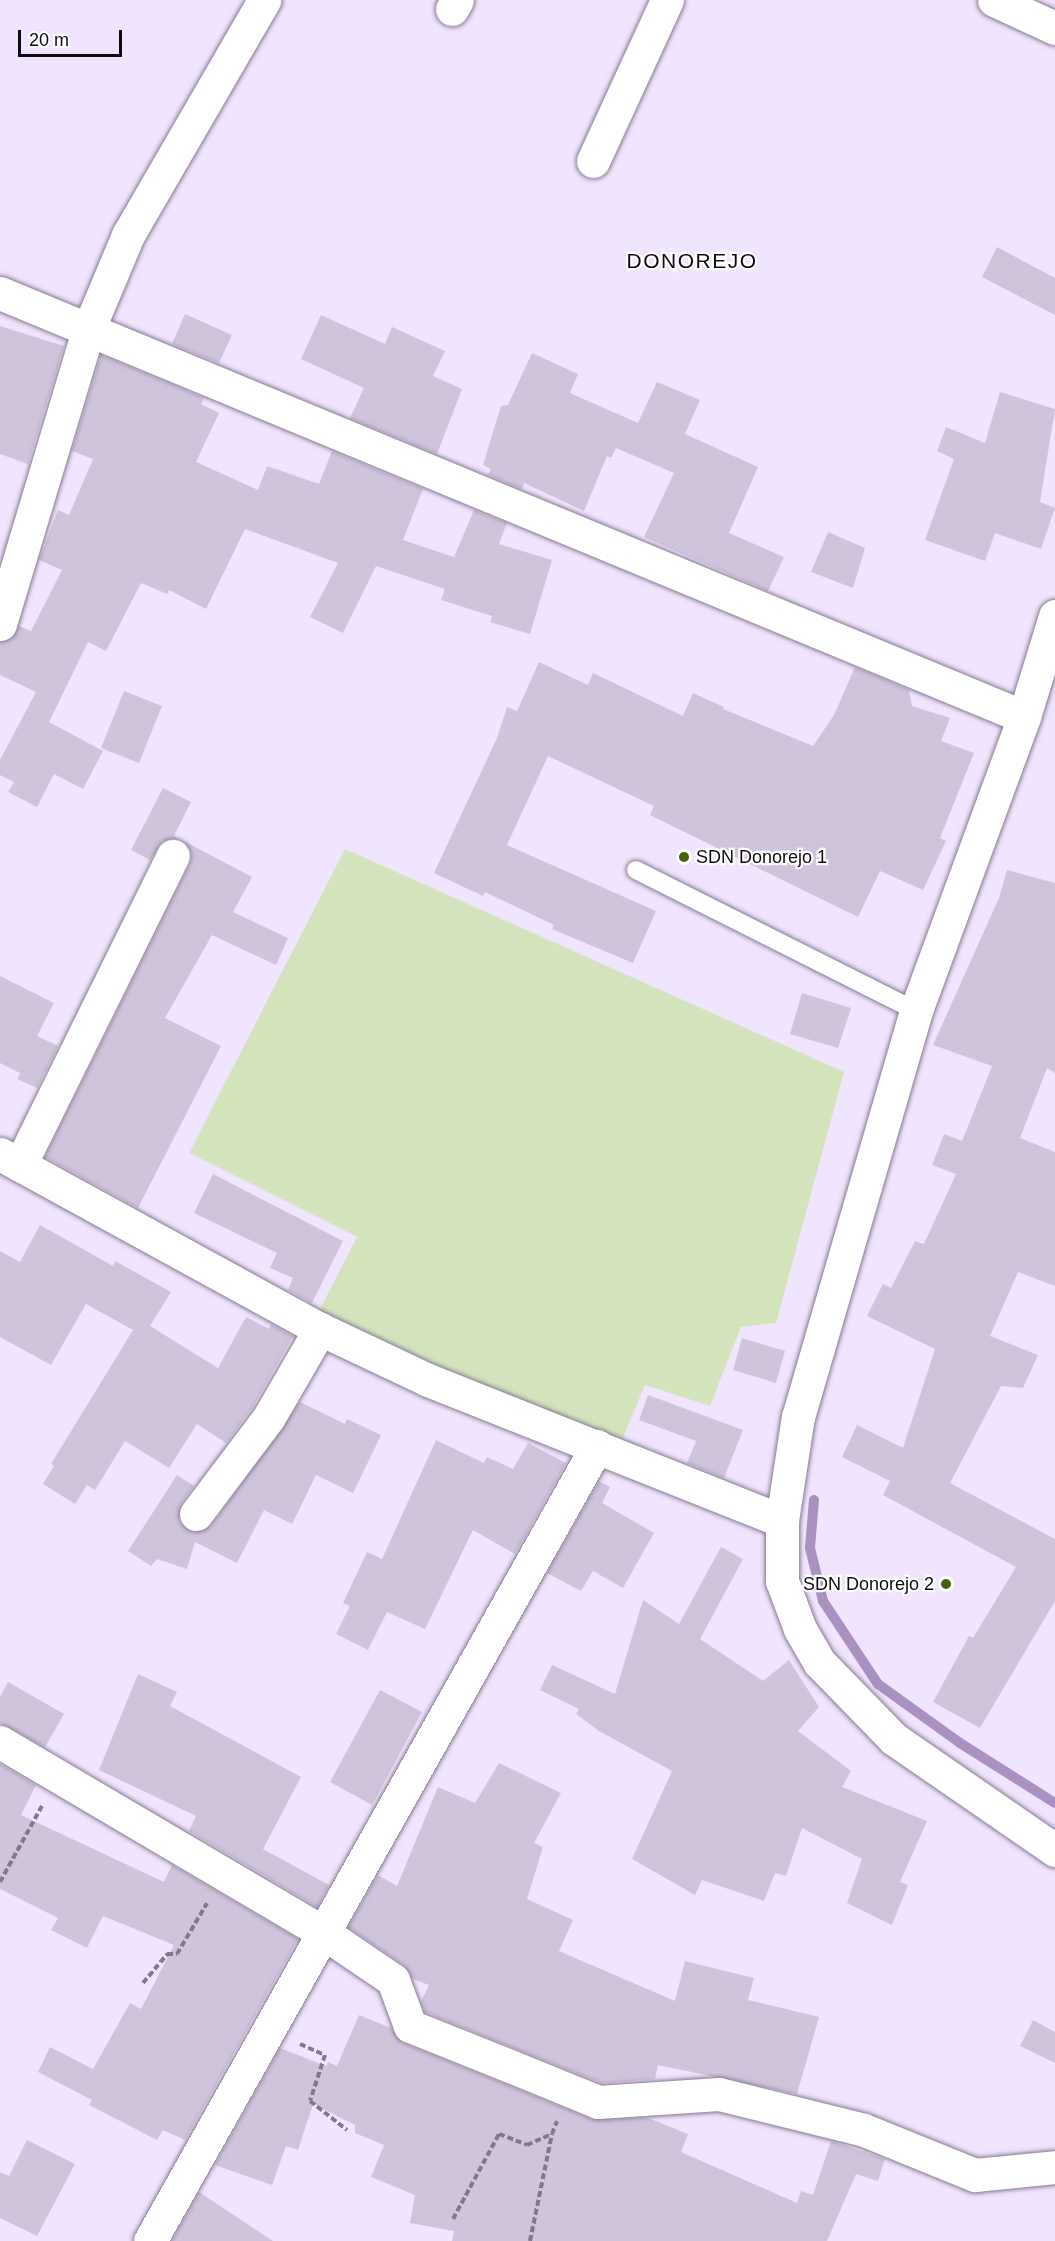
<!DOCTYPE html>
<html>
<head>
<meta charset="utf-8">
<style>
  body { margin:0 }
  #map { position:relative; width:1055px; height:2241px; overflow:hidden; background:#f1e4fe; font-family:Helvetica,sans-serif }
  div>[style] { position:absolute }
  .green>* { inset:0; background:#d3e4bc }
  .stream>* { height:10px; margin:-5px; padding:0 5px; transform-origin:5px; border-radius:5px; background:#aa91c2 }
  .building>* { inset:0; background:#d0c4dd }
  .path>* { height:4px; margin-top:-2px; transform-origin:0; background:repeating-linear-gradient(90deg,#817889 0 6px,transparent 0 9px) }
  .roads { filter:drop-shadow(0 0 2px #857990) drop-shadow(0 0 2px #857990) }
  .lane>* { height:18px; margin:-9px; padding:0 9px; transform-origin:9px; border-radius:9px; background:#fff }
  .street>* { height:33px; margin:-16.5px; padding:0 16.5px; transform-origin:16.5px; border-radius:16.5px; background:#fff }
  .secondary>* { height:33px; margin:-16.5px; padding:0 16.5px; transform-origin:16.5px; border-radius:16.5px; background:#fff }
  .dots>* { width:16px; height:16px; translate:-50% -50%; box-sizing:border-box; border:3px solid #fff; border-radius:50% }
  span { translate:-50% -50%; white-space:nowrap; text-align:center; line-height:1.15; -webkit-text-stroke:4.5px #fff; paint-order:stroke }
  .poi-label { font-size:18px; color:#0e0a12 }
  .left { translate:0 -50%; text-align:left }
  .right { translate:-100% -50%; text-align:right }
  .quarter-label { font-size:21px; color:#0e0a12; letter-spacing:1.5px }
  .scale { position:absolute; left:18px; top:30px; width:104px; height:27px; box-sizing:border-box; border:3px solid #0e0a12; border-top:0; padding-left:8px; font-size:18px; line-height:21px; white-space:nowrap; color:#0e0a12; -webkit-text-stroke:4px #fff; paint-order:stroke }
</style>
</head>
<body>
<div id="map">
  <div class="green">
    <i style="clip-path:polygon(345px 849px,844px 1072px,776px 1323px,741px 1327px,710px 1406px,645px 1385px,622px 1440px,438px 1369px,319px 1311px,357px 1237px,189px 1153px)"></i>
  </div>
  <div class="stream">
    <i style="left:814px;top:1500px;width:48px;rotate:94.8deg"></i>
    <i style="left:810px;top:1548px;width:55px;rotate:76.2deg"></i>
    <i style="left:823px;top:1601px;width:100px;rotate:56.5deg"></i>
    <i style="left:878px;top:1684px;width:101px;rotate:35.7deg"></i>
    <i style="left:960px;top:1743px;width:112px;rotate:32.3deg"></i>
  </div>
  <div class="building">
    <i style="clip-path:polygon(997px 247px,1055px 278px,1055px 315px,982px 277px)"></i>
    <i style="clip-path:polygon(185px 314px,232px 335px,219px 363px,172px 344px)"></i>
    <i style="clip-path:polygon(321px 315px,385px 344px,392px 327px,445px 351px,433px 376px,462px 389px,437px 454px,350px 418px,364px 388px,301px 359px)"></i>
    <i style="clip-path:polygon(0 326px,64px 346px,28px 464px,0 454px)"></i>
    <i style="clip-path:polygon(532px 353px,578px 374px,570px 393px,638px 423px,657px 382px,700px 400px,685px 434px,758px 467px,729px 533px,784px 557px,768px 591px,644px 537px,674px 473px,616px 448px,611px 458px,607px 456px,584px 511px,524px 483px,522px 489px,488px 475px,491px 469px,483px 465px,501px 406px,508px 405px)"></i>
    <i style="clip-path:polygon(101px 355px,204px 398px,201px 404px,219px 413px,196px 462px,258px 490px,267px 466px,319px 484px,332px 451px,423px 489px,403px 540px,454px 557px,474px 510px,507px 523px,499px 544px,552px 560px,530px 634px,490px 622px,492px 616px,441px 600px,445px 589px,376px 566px,343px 633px,310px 617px,338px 563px,245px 529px,206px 609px,169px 590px,167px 594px,141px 583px,106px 651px,88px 642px,49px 722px,103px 751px,83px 789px,54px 774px,37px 807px,8px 792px,14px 782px,0 775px,0 760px,36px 692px,0 675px,0 642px,12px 638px,19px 626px,31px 631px,62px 570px,39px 560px,58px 510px,69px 515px,93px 459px,72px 451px)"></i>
    <i style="clip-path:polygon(1000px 392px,1055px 409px,1040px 502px,1055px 508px,1041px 549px,995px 533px,985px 561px,925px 540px,954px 459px,937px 451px,946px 427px,985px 443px)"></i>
    <i style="clip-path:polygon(828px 532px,865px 548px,853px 588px,811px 572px)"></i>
    <i style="clip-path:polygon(539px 662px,588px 685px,593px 673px,683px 716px,693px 693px,724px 707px,723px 709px,813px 746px,834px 715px,855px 667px,909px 690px,912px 706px,950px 718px,941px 741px,974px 753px,940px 838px,946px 841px,923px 890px,880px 871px,858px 917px,650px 815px,654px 806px,548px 756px,507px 845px,656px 911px,633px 963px,552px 929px,554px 925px,485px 892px,483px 896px,434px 873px,497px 738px,507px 707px,517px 711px)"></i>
    <i style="clip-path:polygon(124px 691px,162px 706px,139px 763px,101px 748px)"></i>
    <i style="clip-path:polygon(163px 788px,191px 802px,174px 836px,179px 839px,162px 841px,150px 860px,131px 850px)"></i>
    <i style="clip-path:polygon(184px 841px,252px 877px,233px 912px,288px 938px,276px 965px,212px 935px,165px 1018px,221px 1046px,138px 1208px,45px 1157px,190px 864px,192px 854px)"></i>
    <i style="clip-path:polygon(1007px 870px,1055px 883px,1055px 1073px,1047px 1068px,1020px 1138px,1055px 1152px,1055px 1286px,1018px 1272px,990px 1336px,1038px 1355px,1023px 1388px,1001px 1386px,950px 1483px,1055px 1539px,1055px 1601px,980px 1728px,933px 1702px,969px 1636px,973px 1638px,1016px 1567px,883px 1495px,890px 1481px,842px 1457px,857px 1425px,903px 1448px,935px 1349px,867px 1316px,883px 1284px,891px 1288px,915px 1241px,924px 1244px,956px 1174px,932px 1165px,944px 1134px,962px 1141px,992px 1066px,933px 1045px,999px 898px)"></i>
    <i style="clip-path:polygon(0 976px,54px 1003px,37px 1036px,58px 1046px,37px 1088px,17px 1079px,20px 1073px,0 1063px)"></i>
    <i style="clip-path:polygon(802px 993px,851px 1008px,838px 1048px,790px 1034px)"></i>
    <i style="clip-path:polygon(213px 1174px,343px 1241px,312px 1303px,288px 1290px,293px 1278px,270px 1268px,277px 1253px,194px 1213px)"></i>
    <i style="clip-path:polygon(40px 1225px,113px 1266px,115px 1261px,171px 1292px,150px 1326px,218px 1368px,246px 1317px,269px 1329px,271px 1324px,293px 1336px,253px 1407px,226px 1443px,197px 1424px,169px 1468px,125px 1441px,95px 1490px,87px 1485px,75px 1504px,43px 1484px,54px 1466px,51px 1464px,133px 1330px,86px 1304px,51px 1365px,0 1337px,0 1251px,20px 1262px)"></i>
    <i style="clip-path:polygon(742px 1338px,785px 1351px,776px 1383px,733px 1370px)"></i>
    <i style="clip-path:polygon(648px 1395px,743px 1430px,724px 1478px,687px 1463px,696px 1441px,639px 1420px)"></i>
    <i style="clip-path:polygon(300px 1402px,345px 1424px,347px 1419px,381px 1435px,353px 1493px,316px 1475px,292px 1524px,264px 1510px,237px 1563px,195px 1542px,187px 1569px,157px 1559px,151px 1566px,128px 1551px,177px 1475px,194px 1486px,181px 1503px,179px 1522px,194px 1533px,211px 1526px)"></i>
    <i style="clip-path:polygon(436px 1440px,484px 1463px,487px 1457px,513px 1469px,528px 1443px,566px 1463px,515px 1554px,473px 1530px,425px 1629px,387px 1612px,368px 1650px,336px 1634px,350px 1606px,343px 1603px,367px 1552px,382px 1559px)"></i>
    <i style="clip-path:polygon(599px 1481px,610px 1487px,602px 1503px,654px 1533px,623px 1588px,593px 1571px,581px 1591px,547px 1573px)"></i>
    <i style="clip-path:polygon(721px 1547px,743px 1559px,700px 1639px,763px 1681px,789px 1660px,819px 1707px,798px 1731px,851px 1771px,842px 1787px,927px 1821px,900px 1882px,908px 1885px,892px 1925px,847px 1903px,862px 1859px,802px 1828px,786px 1876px,775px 1873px,764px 1901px,702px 1880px,695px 1895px,632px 1859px,672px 1771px,599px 1731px,576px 1714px,579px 1709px,540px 1690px,552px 1665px,615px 1694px,643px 1600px,679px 1624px)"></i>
    <i style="clip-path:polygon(138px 1674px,177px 1692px,170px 1706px,301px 1777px,263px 1849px,329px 1885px,317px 1907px,189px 1831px,196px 1816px,99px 1770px)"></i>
    <i style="clip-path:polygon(8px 1682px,64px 1714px,45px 1747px,0 1723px,0 1697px)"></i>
    <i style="clip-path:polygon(380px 1690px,422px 1712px,372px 1805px,330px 1782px)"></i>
    <i style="clip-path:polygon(499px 1763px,561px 1793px,534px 1843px,543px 1847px,527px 1899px,573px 1920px,559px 1951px,675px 2001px,685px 1961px,754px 1978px,748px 2000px,819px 2017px,797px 2094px,658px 2065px,655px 2079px,601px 2083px,425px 2012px,421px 2002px,429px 1985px,413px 1979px,404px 1965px,348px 1927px,378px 1875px,397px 1886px,438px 1787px,475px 1803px)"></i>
    <i style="clip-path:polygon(0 1764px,36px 1785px,21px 1815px,164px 1882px,172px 1865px,298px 1939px,185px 2140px,163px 2130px,157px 2140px,89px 2105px,92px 2100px,38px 2072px,50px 2047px,93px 2069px,130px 2003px,141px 2009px,174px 1945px,103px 1916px,87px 1948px,51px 1930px,58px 1918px,0 1889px)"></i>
    <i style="clip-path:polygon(359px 2015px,391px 2028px,403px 2043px,591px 2119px,648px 2118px,688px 2134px,681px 2152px,797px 2203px,801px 2191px,813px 2195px,831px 2141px,885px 2159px,878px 2181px,856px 2174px,827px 2241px,452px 2241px,454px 2231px,410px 2223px,415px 2195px,371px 2177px,384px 2145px,355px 2133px,355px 2125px,313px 2104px,298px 2150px,286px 2146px,272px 2185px,215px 2165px,280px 2048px,326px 2066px,328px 2062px,337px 2066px)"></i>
    <i style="clip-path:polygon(1033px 2020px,1055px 2032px,1055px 2063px,1020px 2046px)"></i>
    <i style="clip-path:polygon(27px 2140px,75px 2164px,37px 2236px,0 2218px,0 2172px,9px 2176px)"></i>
    <i style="clip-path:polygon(199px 2192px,273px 2241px,172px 2241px)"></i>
  </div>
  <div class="path">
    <i style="left:0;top:1882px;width:87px;rotate:-61.1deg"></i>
    <i style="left:143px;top:1983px;width:38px;rotate:-50deg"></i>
    <i style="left:167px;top:1954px;width:10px"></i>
    <i style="left:177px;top:1954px;width:59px;rotate:-59.5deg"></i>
    <i style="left:300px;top:2044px;width:27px;rotate:24deg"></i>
    <i style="left:325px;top:2055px;width:48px;rotate:108.1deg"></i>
    <i style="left:310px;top:2101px;width:47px;rotate:38.1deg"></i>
    <i style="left:453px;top:2219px;width:97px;rotate:-61.6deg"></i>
    <i style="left:499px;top:2134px;width:30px;rotate:21deg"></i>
    <i style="left:527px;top:2145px;width:27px;rotate:-24deg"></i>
    <i style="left:552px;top:2134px;width:14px;rotate:-69deg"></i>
    <i style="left:530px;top:2241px;width:109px;rotate:-78.4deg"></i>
  </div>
  <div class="roads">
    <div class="lane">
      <i style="left:636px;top:870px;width:313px;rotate:26.7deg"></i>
    </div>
    <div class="street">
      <i style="left:994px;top:0;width:67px;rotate:24.7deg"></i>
      <i style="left:452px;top:9px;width:10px;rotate:-61deg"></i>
      <i style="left:593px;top:161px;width:177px;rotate:-65.3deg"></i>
      <i style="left:0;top:293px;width:1108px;rotate:22.49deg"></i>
      <i style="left:0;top:624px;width:309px;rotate:-73.3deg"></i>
      <i style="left:89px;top:328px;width:101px;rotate:-67.2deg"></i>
      <i style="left:128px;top:235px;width:272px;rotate:-59.9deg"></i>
      <i style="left:0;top:1154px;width:365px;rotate:28.7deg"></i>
      <i style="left:320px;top:1329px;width:119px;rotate:25.3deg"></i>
      <i style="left:428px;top:1380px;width:381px;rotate:21.7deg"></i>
      <i style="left:20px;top:1165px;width:345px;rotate:-63.7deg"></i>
      <i style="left:196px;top:1514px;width:121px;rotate:-53deg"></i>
      <i style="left:269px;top:1417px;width:102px;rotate:-59.9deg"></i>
      <i style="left:0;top:1742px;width:373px;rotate:30.5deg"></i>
      <i style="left:321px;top:1931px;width:87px;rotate:34.2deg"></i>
      <i style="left:393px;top:1980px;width:49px;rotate:69.7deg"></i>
      <i style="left:410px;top:2026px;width:108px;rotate:21.8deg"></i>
      <i style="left:510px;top:2066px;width:95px;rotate:22.2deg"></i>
      <i style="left:598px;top:2102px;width:121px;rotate:-3.8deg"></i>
      <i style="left:719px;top:2094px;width:149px;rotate:13.9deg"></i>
      <i style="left:864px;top:2130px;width:120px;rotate:22.1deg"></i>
      <i style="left:975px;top:2175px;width:80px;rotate:-5.7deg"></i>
      <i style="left:150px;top:2241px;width:912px;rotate:-60.65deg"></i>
    </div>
    <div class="secondary">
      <i style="left:1055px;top:616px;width:106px;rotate:107.1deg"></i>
      <i style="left:1024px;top:717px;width:313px;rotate:110.2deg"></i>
      <i style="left:916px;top:1011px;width:422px;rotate:106.2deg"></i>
      <i style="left:798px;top:1416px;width:106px;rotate:98.7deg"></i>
      <i style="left:782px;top:1521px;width:60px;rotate:90deg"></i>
      <i style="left:782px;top:1581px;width:51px;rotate:69.4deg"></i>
      <i style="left:800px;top:1629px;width:39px;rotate:60deg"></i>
      <i style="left:820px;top:1663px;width:106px;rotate:45.8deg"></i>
      <i style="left:894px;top:1739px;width:196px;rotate:34.6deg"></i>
    </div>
  </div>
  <div class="dots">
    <i style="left:684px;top:857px;background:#45600f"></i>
    <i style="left:946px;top:1584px;background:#45600f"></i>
  </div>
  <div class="poi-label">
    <span class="left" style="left:696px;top:857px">SDN Donorejo 1</span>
    <span class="right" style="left:934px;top:1584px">SDN Donorejo 2</span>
  </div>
  <div class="quarter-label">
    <span style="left:692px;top:261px">DONOREJO</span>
  </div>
  <div class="scale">20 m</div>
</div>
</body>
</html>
